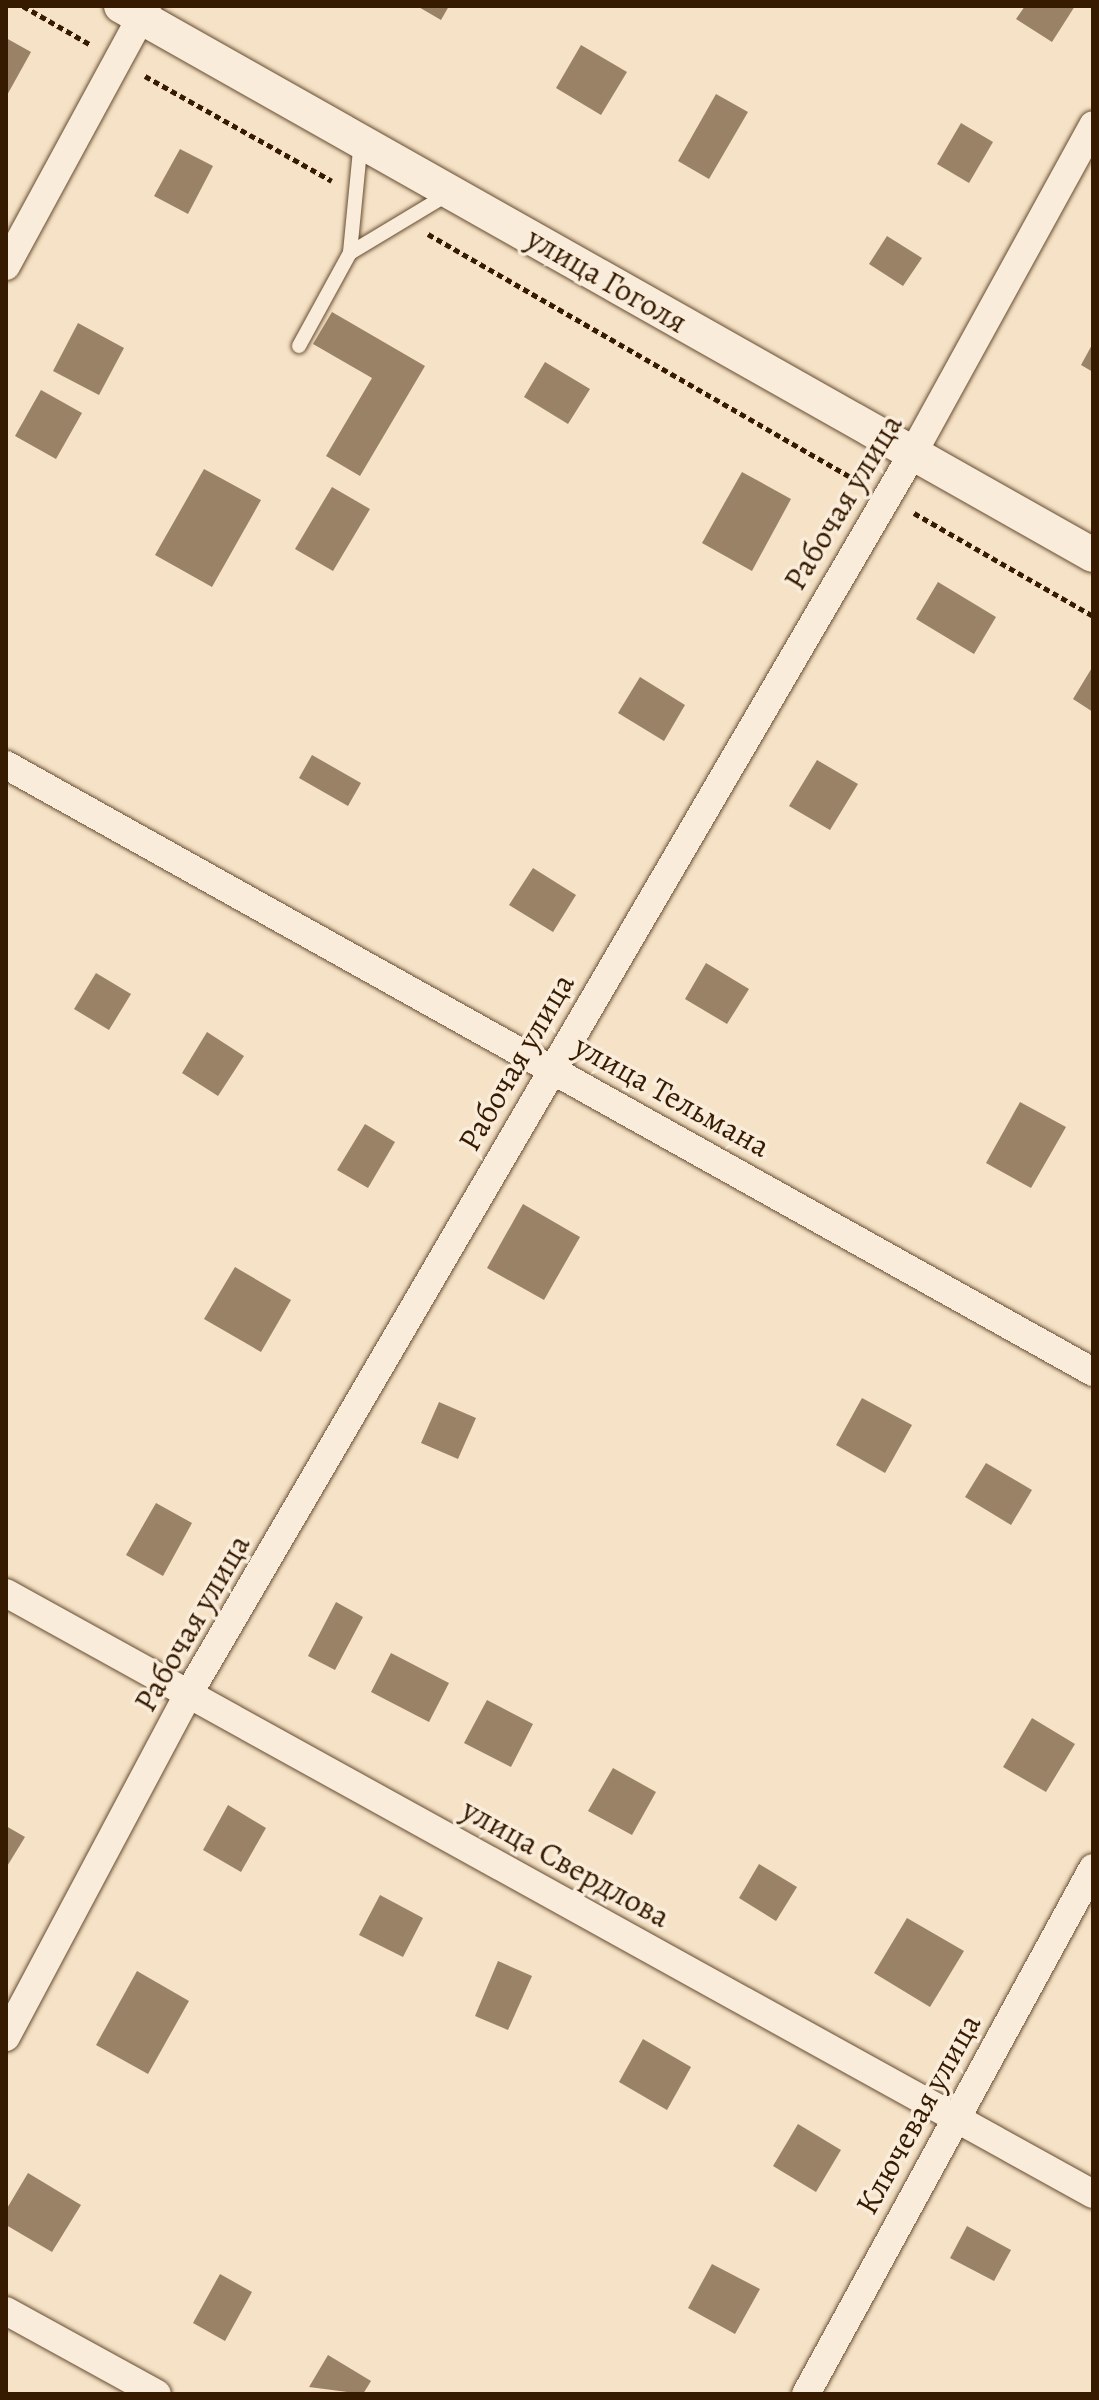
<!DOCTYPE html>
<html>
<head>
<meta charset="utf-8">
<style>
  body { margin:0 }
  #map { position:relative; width:1099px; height:2400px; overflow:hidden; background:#f6e2c6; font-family:Alegreya,serif }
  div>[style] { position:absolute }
  .building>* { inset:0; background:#9a8267 }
  .path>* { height:5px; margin-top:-2.5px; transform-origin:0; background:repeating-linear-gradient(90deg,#361b01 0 6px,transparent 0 10px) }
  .roads { filter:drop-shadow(0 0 2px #664d32) drop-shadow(0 0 2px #664d32) }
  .service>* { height:14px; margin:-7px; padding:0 7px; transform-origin:7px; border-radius:7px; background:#f9ecda }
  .minor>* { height:28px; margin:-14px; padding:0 14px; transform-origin:14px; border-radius:14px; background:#f9ecda }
  .tertiary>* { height:34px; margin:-17px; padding:0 17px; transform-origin:17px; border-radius:17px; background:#f9ecda }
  span { translate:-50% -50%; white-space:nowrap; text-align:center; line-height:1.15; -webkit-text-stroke:7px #f9ecda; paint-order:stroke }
  .street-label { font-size:32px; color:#361b01 }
  .frame { position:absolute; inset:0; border:8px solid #361b01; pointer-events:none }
</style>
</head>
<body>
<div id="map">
  <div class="building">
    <i style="clip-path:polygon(417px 6px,449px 6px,441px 20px)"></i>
    <i style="clip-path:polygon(1025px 6px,1075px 6px,1052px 42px,1016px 19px)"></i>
    <i style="clip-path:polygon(6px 38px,31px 52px,6px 97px)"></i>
    <i style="clip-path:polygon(581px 45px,627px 72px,601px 115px,556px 88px)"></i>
    <i style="clip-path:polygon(716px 94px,748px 112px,709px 179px,678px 161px)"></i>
    <i style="clip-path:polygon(961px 123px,993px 142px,969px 183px,937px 164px)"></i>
    <i style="clip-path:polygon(180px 149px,213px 166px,188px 214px,154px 196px)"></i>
    <i style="clip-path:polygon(887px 236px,922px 258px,903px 286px,869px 264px)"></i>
    <i style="clip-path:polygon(332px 312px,425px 366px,360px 476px,326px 456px,372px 378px,313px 344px)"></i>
    <i style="clip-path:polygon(78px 323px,124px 348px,99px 395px,53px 371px)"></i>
    <i style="clip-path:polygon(1093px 343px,1093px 372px,1081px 365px)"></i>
    <i style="clip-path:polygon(545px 362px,590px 389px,568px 424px,524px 397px)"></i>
    <i style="clip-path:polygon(41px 390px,82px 413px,56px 459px,15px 436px)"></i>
    <i style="clip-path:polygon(204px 469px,261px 500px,212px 587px,155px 555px)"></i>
    <i style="clip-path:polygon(742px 472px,791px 499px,752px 571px,702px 543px)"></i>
    <i style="clip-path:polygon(332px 487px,370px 509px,333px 571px,295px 549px)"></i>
    <i style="clip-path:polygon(938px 582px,996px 617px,974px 654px,916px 619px)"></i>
    <i style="clip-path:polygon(1093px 666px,1093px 712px,1073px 699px)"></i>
    <i style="clip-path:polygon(640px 677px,685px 705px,664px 741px,618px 713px)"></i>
    <i style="clip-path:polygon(312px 755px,361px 783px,348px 806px,299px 778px)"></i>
    <i style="clip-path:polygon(817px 760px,858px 784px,830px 830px,789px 806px)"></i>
    <i style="clip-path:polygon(533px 868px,576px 895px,553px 932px,509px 905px)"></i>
    <i style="clip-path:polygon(706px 963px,749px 989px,727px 1024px,685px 999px)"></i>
    <i style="clip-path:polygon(96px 973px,131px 994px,109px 1030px,74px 1009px)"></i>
    <i style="clip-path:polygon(207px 1032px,244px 1056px,218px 1096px,182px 1073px)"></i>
    <i style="clip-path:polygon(1020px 1102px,1066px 1127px,1031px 1188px,986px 1163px)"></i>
    <i style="clip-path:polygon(365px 1124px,395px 1142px,368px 1188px,337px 1170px)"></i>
    <i style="clip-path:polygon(523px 1204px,580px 1237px,544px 1300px,487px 1268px)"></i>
    <i style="clip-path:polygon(235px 1267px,291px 1300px,261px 1352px,204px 1319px)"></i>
    <i style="clip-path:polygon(862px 1398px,912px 1425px,885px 1473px,836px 1445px)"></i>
    <i style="clip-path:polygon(439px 1402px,476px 1418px,458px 1459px,421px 1443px)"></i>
    <i style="clip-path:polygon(986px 1463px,1032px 1490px,1011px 1525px,965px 1497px)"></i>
    <i style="clip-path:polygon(156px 1503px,192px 1523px,163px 1576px,126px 1555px)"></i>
    <i style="clip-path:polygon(336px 1602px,363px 1617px,335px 1670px,308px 1656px)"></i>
    <i style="clip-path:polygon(391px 1653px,449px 1683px,429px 1722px,371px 1692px)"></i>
    <i style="clip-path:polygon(487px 1700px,533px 1724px,511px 1767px,464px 1743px)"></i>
    <i style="clip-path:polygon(1032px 1718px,1075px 1744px,1046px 1792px,1003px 1767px)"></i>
    <i style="clip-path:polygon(613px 1768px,656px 1792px,632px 1835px,588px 1811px)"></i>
    <i style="clip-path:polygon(228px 1805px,266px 1828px,241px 1872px,203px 1850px)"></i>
    <i style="clip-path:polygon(6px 1826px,25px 1837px,6px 1868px)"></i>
    <i style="clip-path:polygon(759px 1864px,797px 1887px,776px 1921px,739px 1898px)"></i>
    <i style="clip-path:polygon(380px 1895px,423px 1918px,403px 1957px,359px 1935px)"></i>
    <i style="clip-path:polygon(907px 1918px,964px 1951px,930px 2007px,874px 1973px)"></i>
    <i style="clip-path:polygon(498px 1961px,532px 1976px,508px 2030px,475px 2016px)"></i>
    <i style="clip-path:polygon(137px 1971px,189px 2001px,148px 2074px,96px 2045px)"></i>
    <i style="clip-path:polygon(643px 2039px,691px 2067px,667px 2110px,619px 2082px)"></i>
    <i style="clip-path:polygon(798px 2124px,841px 2150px,816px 2192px,773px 2166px)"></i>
    <i style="clip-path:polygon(28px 2173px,81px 2205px,52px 2252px,6px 2225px,6px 2210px)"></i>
    <i style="clip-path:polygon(967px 2226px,1011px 2250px,994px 2281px,950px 2258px)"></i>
    <i style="clip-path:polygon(712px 2264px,760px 2289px,735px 2334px,688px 2308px)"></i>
    <i style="clip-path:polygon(220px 2274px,252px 2292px,225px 2341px,193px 2323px)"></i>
    <i style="clip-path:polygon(328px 2355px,371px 2381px,363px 2394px,309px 2387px)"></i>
  </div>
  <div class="path">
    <i style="left:23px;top:6px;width:78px;rotate:29.8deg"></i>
    <i style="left:145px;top:76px;width:214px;rotate:29.3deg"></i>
    <i style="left:428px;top:234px;width:498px;rotate:29.9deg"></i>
    <i style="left:914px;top:513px;width:207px;rotate:29.9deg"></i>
  </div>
  <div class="roads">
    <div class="service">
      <i style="left:361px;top:140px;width:114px;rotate:95.6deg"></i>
      <i style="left:350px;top:253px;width:114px;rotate:-31deg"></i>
      <i style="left:299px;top:346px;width:106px;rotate:-61.3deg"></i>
    </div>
    <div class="minor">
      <i style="left:6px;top:266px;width:296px;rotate:-61.5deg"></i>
      <i style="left:6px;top:765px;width:1245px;rotate:29.18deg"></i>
      <i style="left:6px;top:1593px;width:1242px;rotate:28.94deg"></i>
      <i style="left:6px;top:2037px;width:390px;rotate:-62deg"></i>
      <i style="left:189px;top:1693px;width:1436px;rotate:-59.72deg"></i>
      <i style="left:913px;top:453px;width:374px;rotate:-61.2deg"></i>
      <i style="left:6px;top:2311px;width:172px;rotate:28.8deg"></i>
      <i style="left:806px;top:2394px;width:599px;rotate:-61.38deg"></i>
    </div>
    <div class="tertiary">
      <i style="left:121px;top:6px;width:1116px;rotate:29.46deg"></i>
    </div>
  </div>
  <div class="street-label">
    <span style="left:607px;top:280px;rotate:30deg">улица Гоголя</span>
    <span style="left:843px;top:502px;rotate:-59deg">Рабочая улица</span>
    <span style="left:516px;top:1062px;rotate:-60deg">Рабочая улица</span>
    <span style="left:672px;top:1096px;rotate:29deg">улица Тельмана</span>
    <span style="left:192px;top:1623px;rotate:-60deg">Рабочая улица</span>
    <span style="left:566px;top:1863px;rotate:29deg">улица Свердлова</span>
    <span style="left:918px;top:2114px;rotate:-61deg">Ключевая улица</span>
  </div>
  <div class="frame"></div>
</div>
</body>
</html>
